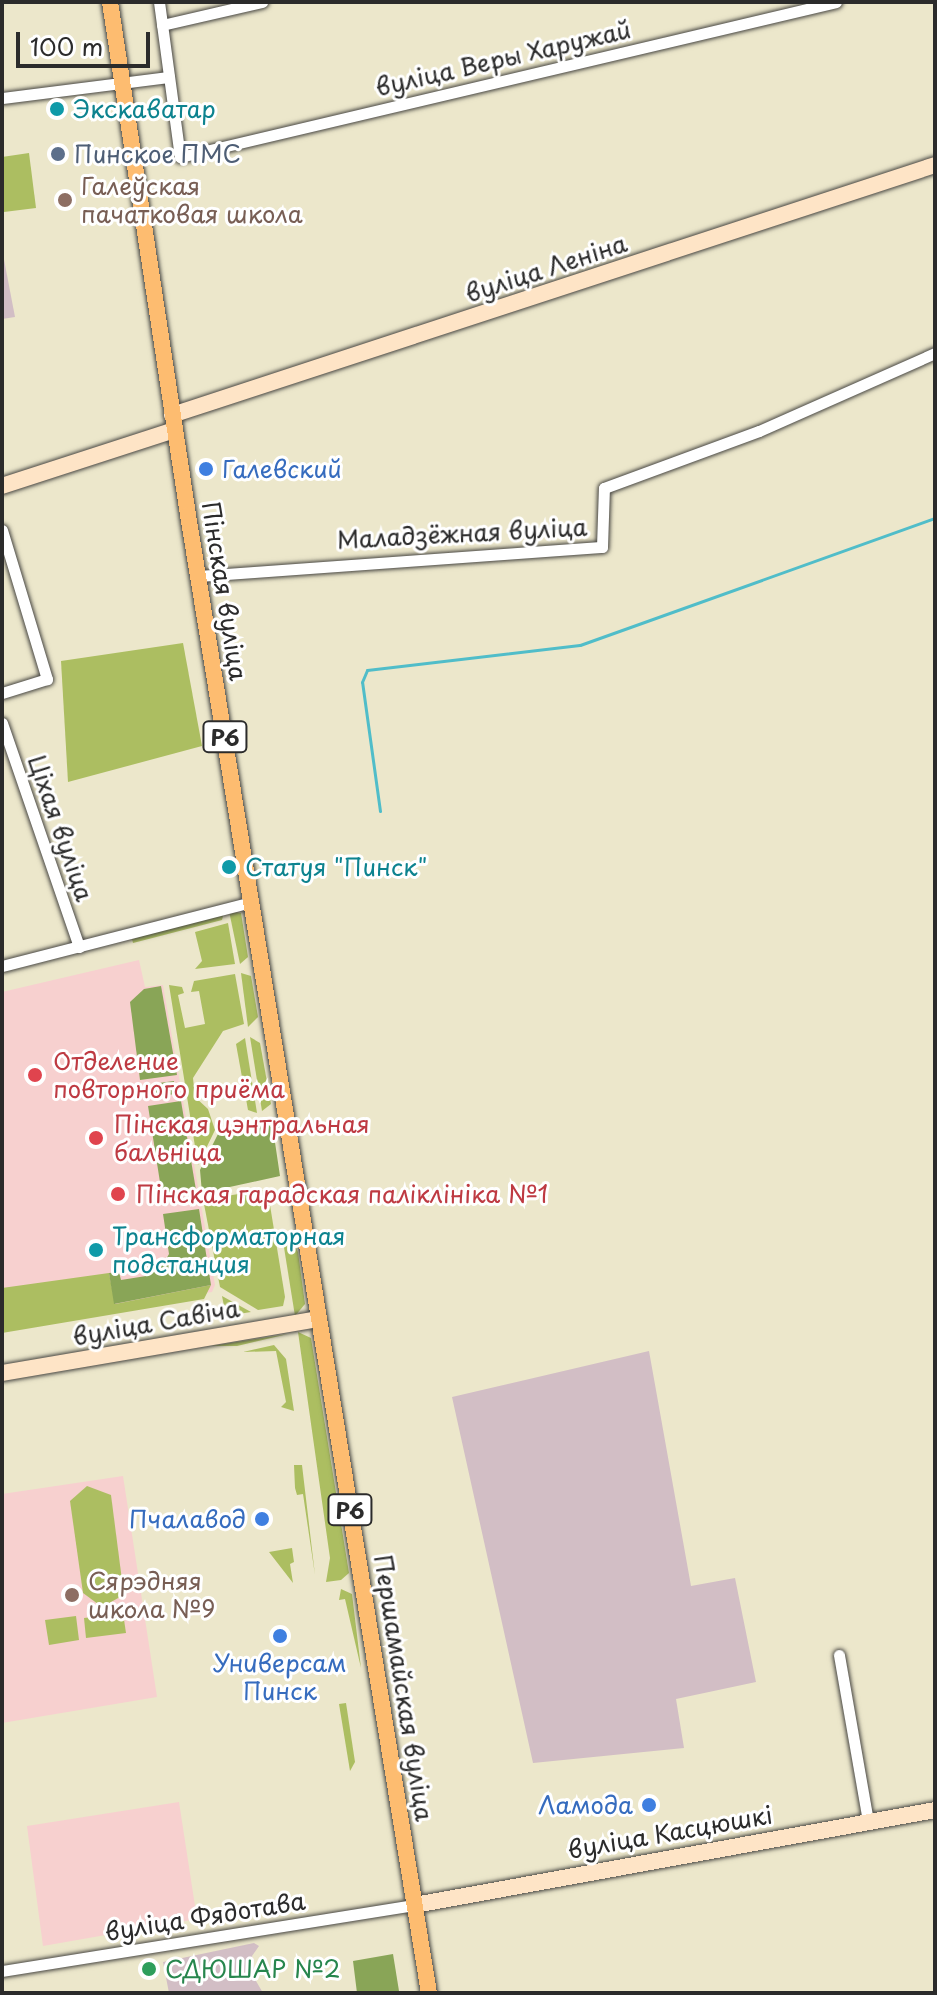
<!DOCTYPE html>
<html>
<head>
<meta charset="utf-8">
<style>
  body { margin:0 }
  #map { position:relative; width:937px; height:1995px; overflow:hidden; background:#ece7cb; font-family:"Playpen Sans",sans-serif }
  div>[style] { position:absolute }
  .built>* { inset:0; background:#f7d0cf }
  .industrial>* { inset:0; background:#d2bec5 }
  .green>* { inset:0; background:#acbe61 }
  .forest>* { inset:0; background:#89a557 }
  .stream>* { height:3px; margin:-1.5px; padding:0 1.5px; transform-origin:1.5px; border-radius:1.5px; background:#50bdc9 }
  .roads { filter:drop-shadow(0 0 2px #484743) drop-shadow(0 0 2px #484743) }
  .street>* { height:11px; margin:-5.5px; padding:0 5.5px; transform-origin:5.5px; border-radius:5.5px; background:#fff }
  .secondary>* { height:16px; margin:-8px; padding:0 8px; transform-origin:8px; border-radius:8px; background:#fee4c6 }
  .primary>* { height:16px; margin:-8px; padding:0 8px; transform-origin:8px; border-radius:8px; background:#fdbc70 }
  .dots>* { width:22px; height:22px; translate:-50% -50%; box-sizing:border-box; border:4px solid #fff; border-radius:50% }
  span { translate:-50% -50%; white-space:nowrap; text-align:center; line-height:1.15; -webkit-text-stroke:6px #fff; paint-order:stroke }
  .shield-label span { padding:2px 6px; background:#fff; border:2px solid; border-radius:6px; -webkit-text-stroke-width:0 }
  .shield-label { font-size:22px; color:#2b2b2b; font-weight:700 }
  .street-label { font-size:24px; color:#2b2b2b }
  .culture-label { font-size:24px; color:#0d838f }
  .left { translate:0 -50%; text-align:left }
  .service-label { font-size:24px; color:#4e5e75 }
  .education-label { font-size:24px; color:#785e54 }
  .shop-label { font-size:24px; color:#366cbe }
  .right { translate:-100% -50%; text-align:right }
  .health-label { font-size:24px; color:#be3a42 }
  .leisure-label { font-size:24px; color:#27864d }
  .frame { position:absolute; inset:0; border:4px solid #2b2b2b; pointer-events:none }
  .scale { position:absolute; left:16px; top:32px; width:134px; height:36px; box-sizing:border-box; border:4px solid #2b2b2b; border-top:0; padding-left:10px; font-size:24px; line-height:28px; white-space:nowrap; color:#2b2b2b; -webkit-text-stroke:6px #fff; paint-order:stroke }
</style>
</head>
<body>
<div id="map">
  <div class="built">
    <i style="clip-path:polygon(139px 960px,145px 987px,163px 985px,215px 1285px,212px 1292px,2px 1325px,2px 992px)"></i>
    <i style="clip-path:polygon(123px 1476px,157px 1697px,2px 1723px,2px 1494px)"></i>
    <i style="clip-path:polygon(179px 1802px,197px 1919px,43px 1946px,27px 1826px)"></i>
  </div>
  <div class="industrial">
    <i style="clip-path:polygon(2px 249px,15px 317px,2px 319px)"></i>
    <i style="clip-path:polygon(649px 1351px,691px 1586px,735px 1578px,756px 1682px,676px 1699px,684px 1748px,533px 1763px,452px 1397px)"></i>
    <i style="clip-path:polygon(254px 1943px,259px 1946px,252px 1956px,256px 1981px,263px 1993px,169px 1993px,163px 1962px)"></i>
  </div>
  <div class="green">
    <i style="clip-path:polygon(29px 153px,36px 208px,4px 212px,2px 157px)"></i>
    <i style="clip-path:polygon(183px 643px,202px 746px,68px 782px,61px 661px)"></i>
    <i style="clip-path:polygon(229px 911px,241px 913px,248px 957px,240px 964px)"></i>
    <i style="clip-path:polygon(224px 912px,222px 920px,133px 943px,132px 939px)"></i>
    <i style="clip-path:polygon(228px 923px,235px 964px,195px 969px,202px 961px,195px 932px)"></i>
    <i style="clip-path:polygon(241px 973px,251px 976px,258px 1017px,248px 1027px)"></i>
    <i style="clip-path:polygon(235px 974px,244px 1024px,223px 1031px,193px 1078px,195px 1097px,208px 1109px,215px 1130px,198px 1165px,169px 985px,182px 987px,184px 993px,178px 995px,185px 1028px,205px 1024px,199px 991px,191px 992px,194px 981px)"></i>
    <i style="clip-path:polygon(250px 1037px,260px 1043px,271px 1104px,262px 1111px)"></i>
    <i style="clip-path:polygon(245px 1038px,257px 1113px,248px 1110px,236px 1044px)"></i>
    <i style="clip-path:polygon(263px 1190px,268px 1193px,285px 1297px,283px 1306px,258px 1310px,220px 1287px,204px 1204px,207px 1199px)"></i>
    <i style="clip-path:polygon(282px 1235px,290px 1235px,298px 1252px,305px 1304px,295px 1316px)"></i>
    <i style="clip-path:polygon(109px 1273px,115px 1304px,211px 1285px,204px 1299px,2px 1333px,2px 1288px)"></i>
    <i style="clip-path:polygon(222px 1296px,251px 1312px,226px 1316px)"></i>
    <i style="clip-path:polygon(298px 1332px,311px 1338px,349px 1573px,341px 1580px,326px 1582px,330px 1558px)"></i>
    <i style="clip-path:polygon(288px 1334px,237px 1346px,211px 1346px)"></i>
    <i style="clip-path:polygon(274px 1345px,286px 1359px,294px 1411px,281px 1407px,286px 1402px,276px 1351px,243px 1352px)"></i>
    <i style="clip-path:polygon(294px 1465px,302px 1465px,315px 1575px,303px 1494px,297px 1495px,295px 1488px)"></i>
    <i style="clip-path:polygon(87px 1486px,111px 1495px,123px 1588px,120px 1597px,102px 1607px,83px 1593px,70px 1501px)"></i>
    <i style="clip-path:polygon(292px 1548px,294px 1562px,290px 1564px,293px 1583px,269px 1552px)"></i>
    <i style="clip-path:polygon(341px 1589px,352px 1594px,361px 1668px,345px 1599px,339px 1600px)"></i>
    <i style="clip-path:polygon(123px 1613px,126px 1633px,86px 1638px,84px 1618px)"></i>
    <i style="clip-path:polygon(76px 1616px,79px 1640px,49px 1645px,45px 1620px)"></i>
    <i style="clip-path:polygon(346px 1703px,355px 1762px,350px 1771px,339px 1704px)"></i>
  </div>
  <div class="forest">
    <i style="clip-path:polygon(161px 986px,177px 1075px,140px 1080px,130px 1002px,144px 989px)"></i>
    <i style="clip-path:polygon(174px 1081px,175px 1094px,146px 1098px,144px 1085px)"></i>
    <i style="clip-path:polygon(181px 1101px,196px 1190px,162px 1195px,148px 1106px)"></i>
    <i style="clip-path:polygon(263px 1120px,273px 1129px,280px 1176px,202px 1193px,200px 1170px,218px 1134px,263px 1126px)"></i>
    <i style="clip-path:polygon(199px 1209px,211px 1285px,114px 1304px,109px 1273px,119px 1272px,121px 1280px,146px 1276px,145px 1267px,165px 1261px,169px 1254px,163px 1214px)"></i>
    <i style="clip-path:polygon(393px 1954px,399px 1991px,357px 1993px,353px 1961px)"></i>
  </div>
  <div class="stream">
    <i style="left:380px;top:811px;width:130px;rotate:-97.9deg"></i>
    <i style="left:362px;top:682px;width:13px;rotate:-67deg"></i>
    <i style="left:367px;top:670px;width:214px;rotate:-6.7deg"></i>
    <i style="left:580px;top:645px;width:377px;rotate:-19.7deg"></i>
  </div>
  <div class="roads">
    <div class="street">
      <i style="left:159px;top:2px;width:156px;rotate:82.3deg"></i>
      <i style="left:180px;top:157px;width:674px;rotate:-13.29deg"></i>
      <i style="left:162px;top:25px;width:103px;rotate:-13deg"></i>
      <i style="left:2px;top:98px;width:168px;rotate:-7.2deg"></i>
      <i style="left:2px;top:530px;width:156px;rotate:73.2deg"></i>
      <i style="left:47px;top:679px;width:47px;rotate:162.7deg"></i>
      <i style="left:197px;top:576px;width:406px;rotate:-4.1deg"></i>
      <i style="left:602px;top:547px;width:59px;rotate:-88.1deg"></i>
      <i style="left:604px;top:488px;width:165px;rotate:-20.2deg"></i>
      <i style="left:759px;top:431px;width:193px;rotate:-23.9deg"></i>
      <i style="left:2px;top:723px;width:237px;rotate:71deg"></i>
      <i style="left:2px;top:966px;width:258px;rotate:-14.4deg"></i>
      <i style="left:839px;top:1655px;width:169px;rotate:80.1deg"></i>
      <i style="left:2px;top:1971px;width:418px;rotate:-9.1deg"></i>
    </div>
    <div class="secondary">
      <i style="left:172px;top:415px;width:803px;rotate:-18.14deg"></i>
      <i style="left:2px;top:486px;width:181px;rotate:-18deg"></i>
      <i style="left:2px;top:1373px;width:321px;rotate:-9.7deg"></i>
      <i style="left:415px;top:1905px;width:529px;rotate:-10.35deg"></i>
    </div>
    <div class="primary">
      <i style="left:110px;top:2px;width:519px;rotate:81.35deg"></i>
      <i style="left:188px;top:515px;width:1498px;rotate:80.74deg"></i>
    </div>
  </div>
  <div class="dots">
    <i style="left:57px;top:109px;background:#0f9aa8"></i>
    <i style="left:58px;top:154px;background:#5c6f8a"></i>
    <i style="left:65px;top:200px;background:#8d6e63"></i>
    <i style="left:206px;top:469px;background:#3f7fe0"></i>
    <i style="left:229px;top:867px;background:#0f9aa8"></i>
    <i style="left:35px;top:1075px;background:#e0444e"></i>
    <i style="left:96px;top:1138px;background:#e0444e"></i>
    <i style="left:118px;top:1194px;background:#e0444e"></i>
    <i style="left:96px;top:1250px;background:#0f9aa8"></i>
    <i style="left:262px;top:1519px;background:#3f7fe0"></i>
    <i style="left:72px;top:1595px;background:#8d6e63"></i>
    <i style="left:280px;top:1636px;background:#3f7fe0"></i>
    <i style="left:649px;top:1805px;background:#3f7fe0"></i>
    <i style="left:149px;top:1969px;background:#2e9e5b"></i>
  </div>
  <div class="shield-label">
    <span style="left:225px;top:737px">Р6</span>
    <span style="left:350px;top:1510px">Р6</span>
  </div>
  <div class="street-label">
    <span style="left:503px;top:58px;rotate:-13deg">вуліца Веры Харужай</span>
    <span style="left:546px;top:268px;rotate:-18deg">вуліца Леніна</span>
    <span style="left:462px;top:533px;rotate:-3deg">Маладзёжная вуліца</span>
    <span style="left:225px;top:591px;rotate:81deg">Пінская вуліца</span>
    <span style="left:61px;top:828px;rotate:71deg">Ціхая вуліца</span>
    <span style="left:156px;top:1322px;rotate:-10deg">вуліца Савіча</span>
    <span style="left:404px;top:1688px;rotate:81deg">Першамайская вуліца</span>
    <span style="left:670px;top:1832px;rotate:-10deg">вуліца Касцюшкі</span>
    <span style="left:205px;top:1916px;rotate:-9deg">вуліца Фядотава</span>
  </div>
  <div class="culture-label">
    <span class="left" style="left:73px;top:109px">Экскаватар</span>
    <span class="left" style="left:245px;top:867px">Статуя "Пинск"</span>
    <span class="left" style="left:112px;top:1250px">Трансформаторная<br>подстанция</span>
  </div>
  <div class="service-label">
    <span class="left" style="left:74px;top:154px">Пинское ПМС</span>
  </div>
  <div class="education-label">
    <span class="left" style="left:81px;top:200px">Галеўская<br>пачатковая школа</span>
    <span class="left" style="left:88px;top:1595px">Сярэдняя<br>школа №9</span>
  </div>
  <div class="shop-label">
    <span class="left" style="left:222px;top:469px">Галевский</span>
    <span class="right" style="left:246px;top:1519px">Пчалавод</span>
    <span style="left:280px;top:1677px">Универсам<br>Пинск</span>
    <span class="right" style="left:633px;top:1805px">Ламода</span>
  </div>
  <div class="health-label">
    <span class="left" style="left:53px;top:1075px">Отделение<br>повторного приёма</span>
    <span class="left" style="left:114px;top:1138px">Пінская цэнтральная<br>бальніца</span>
    <span class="left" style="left:136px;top:1194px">Пінская гарадская паліклініка №1</span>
  </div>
  <div class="leisure-label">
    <span class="left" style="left:165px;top:1969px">СДЮШАР №2</span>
  </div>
  <div class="frame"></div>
  <div class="scale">100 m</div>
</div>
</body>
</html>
